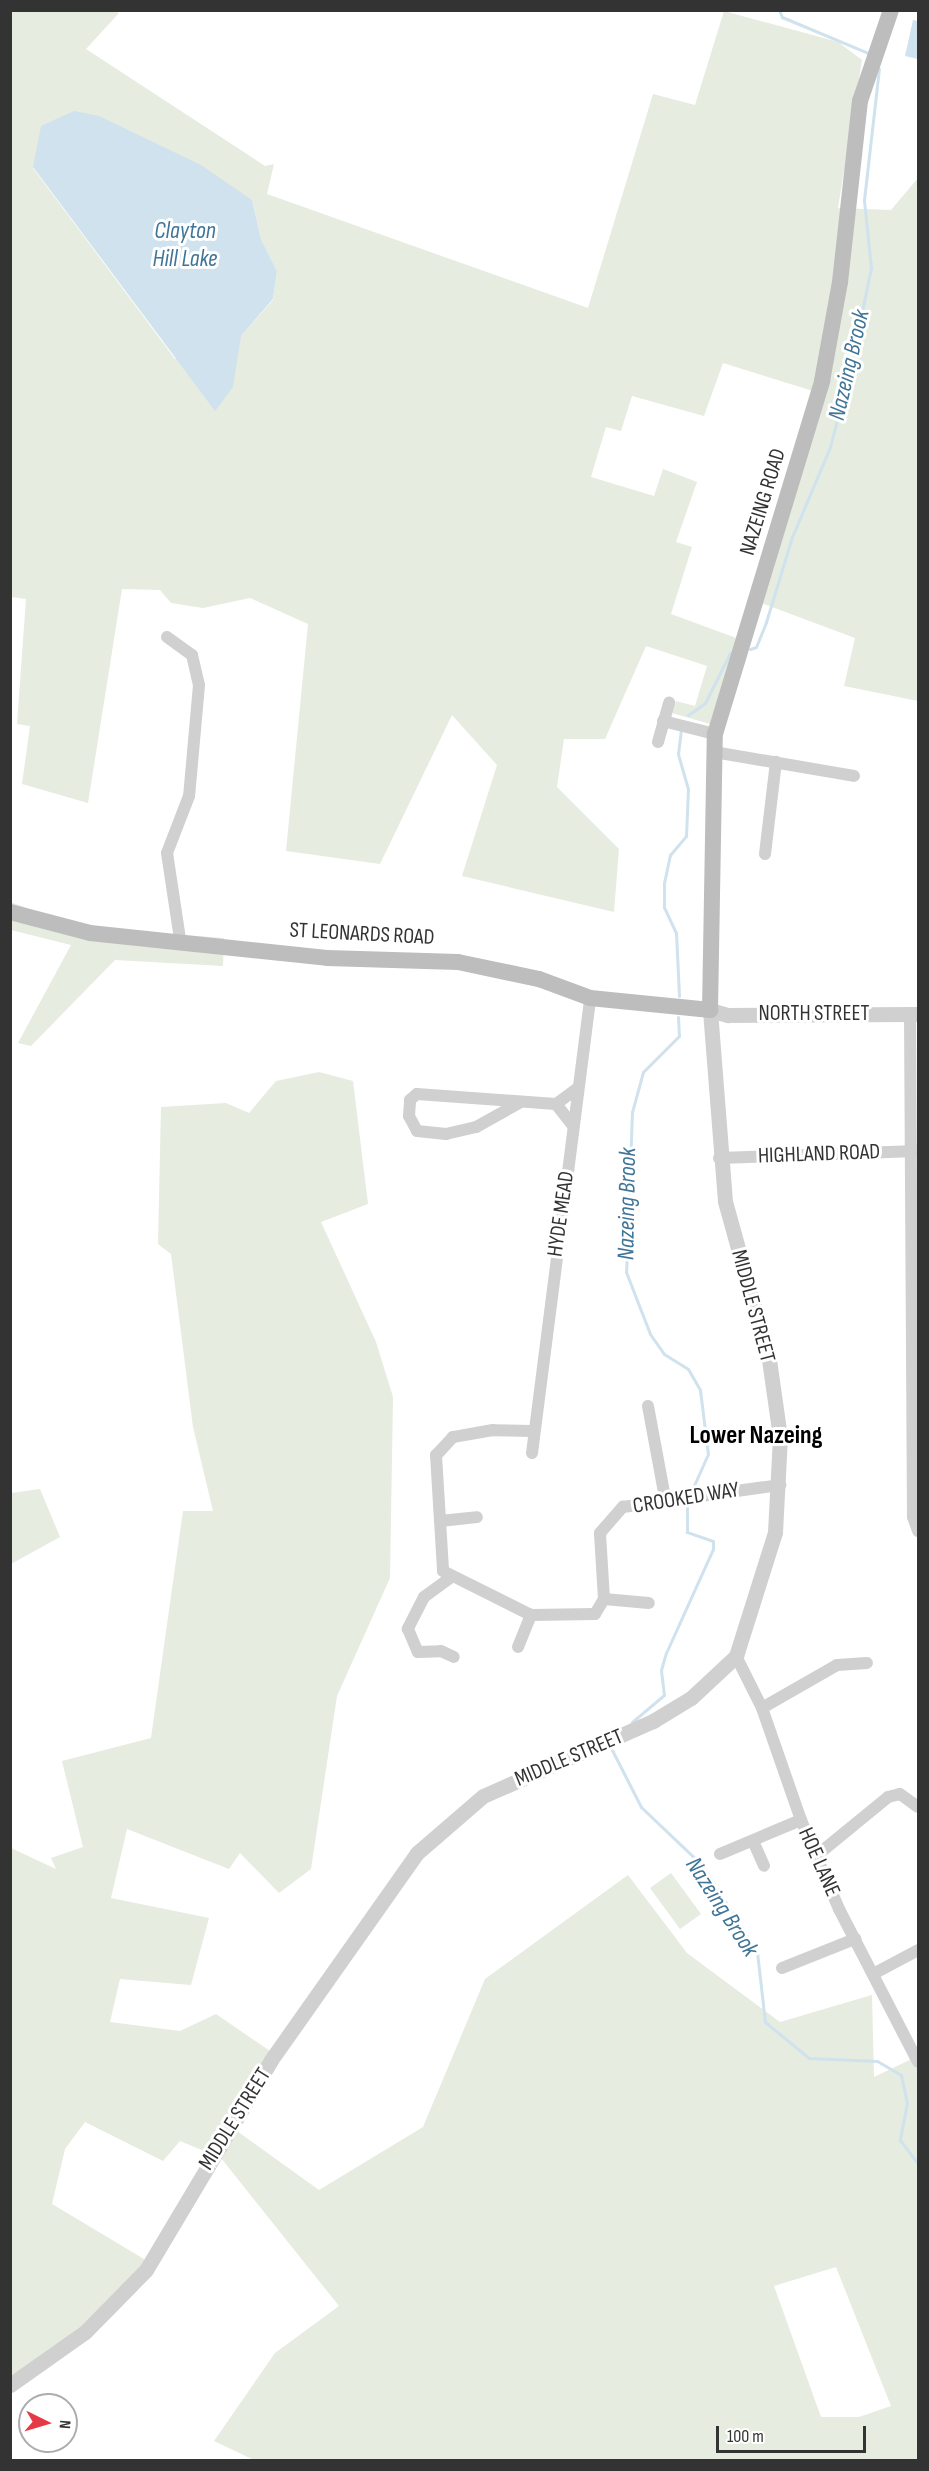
<!DOCTYPE html>
<html>
<head>
<meta charset="utf-8">
<style>
  body { margin:0 }
  #map { position:relative; width:929px; height:2471px; overflow:hidden; background:#fff; font-family:"Sofia Sans Condensed",sans-serif }
  div>[style] { position:absolute }
  .green>* { inset:0; background:#e6ecdf }
  .water>* { inset:0; background:#cfe2ee }
  .stream>* { height:3px; margin:-1.5px; padding:0 1.5px; transform-origin:1.5px; border-radius:1.5px; background:#cfe2ee }
  .minor>* { height:12px; margin:-6px; padding:0 6px; transform-origin:6px; border-radius:6px; background:#d0d0d0 }
  .tertiary>* { height:15px; margin:-7.5px; padding:0 7.5px; transform-origin:7.5px; border-radius:7.5px; background:#d0d0d0 }
  .secondary>* { height:16px; margin:-8px; padding:0 8px; transform-origin:8px; border-radius:8px; background:#bdbdbd }
  span { translate:-50% -50%; white-space:nowrap; text-align:center; line-height:1.15; -webkit-text-stroke:6px #fff; paint-order:stroke }
  .street-label { font-size:22px; color:#333 }
  .water-label { font-size:24px; color:#3f7597; font-style:italic }
  .quarter-label { font-size:26px; color:#000; font-weight:700 }
  .frame { position:absolute; inset:0; border:12px solid #333; pointer-events:none }
  .north { position:absolute; left:18px; top:2393px; width:60px; height:60px; box-sizing:border-box; background:#fff; border:2px solid #adadad; border-radius:50%; rotate:95deg; font-size:16px; font-weight:700; line-height:24px; text-align:center; color:#333 }
  .north::after { content:''; display:block; margin:auto; width:21px; height:27px; background:#e63946; clip-path:polygon(50% 0,100% 100%,50% 72%,0 100%) }
  .scale { position:absolute; left:716px; top:2426px; width:150px; height:27px; box-sizing:border-box; border:3px solid #333; border-top:0; padding-left:8px; font-size:18px; line-height:21px; white-space:nowrap; color:#333; -webkit-text-stroke:4px #fff; paint-order:stroke }
</style>
</head>
<body>
<div id="map">
  <div class="green">
    <i style="clip-path:polygon(evenodd,110px 10px,119px 13px,86px 49px,265px 166px,274px 164px,267px 194px,588px 308px,653px 94px,695px 105px,724px 11px,838px 42px,862px 60px,838px 208px,891px 210px,918px 178px,918px 701px,844px 686px,855px 638px,751px 599px,813px 391px,723px 363px,704px 416px,632px 396px,621px 431px,606px 427px,591px 477px,654px 496px,663px 469px,697px 482px,676px 542px,692px 547px,671px 614px,739px 639px,710px 724px,672px 713px,676px 701px,695px 706px,707px 666px,646px 646px,605px 739px,564px 739px,557px 787px,619px 849px,614px 912px,462px 876px,497px 765px,452px 715px,380px 864px,286px 851px,308px 624px,250px 598px,203px 608px,171px 603px,160px 590px,122px 589px,88px 803px,22px 784px,30px 726px,17px 724px,26px 599px,11px 597px,11px 11px,110px 10px,33px 168px,252px 200px,261px 239px,277px 271px,273px 300px,241px 336px,175px 359px,33px 168px)"></i>
    <i style="clip-path:polygon(10px 902px,80px 927px,224px 938px,223px 966px,115px 960px,31px 1046px,18px 1043px,71px 945px,11px 930px)"></i>
    <i style="clip-path:polygon(evenodd,319px 1072px,353px 1081px,368px 1204px,321px 1222px,376px 1342px,393px 1397px,390px 1578px,337px 1696px,311px 1869px,279px 1893px,240px 1853px,229px 1869px,127px 1829px,111px 1898px,209px 1918px,191px 1985px,120px 1979px,110px 2022px,180px 2031px,216px 2014px,270px 2051px,262px 2075px,266px 2085px,237px 2131px,319px 2190px,423px 2127px,485px 1979px,628px 1875px,687px 1953px,780px 2022px,872px 1995px,874px 2077px,918px 2056px,918px 2460px,254px 2460px,214px 2441px,275px 2353px,339px 2306px,221px 2158px,180px 2141px,163px 2161px,85px 2122px,65px 2149px,52px 2204px,154px 2265px,137px 2291px,91px 2337px,11px 2392px,11px 1848px,56px 1869px,51px 1858px,83px 1847px,62px 1761px,151px 1738px,183px 1511px,213px 1511px,193px 1427px,171px 1254px,158px 1244px,161px 1107px,226px 1103px,249px 1113px,276px 1081px,319px 1072px,836px 2267px,891px 2406px,859px 2417px,821px 2417px,774px 2286px,836px 2267px)"></i>
    <i style="clip-path:polygon(40px 1489px,60px 1537px,11px 1564px,11px 1493px)"></i>
    <i style="clip-path:polygon(671px 1873px,701px 1914px,680px 1929px,650px 1888px)"></i>
  </div>
  <div class="water">
    <i style="clip-path:polygon(913px 20px,918px 21px,918px 59px,905px 56px)"></i>
    <i style="clip-path:polygon(74px 111px,99px 116px,201px 165px,252px 200px,261px 239px,277px 271px,273px 299px,241px 336px,233px 387px,215px 411px,33px 167px,41px 126px)"></i>
  </div>
  <div class="stream">
    <i style="left:779px;top:10px;width:8px;rotate:67deg"></i>
    <i style="left:782px;top:17px;width:93px;rotate:22.7deg"></i>
    <i style="left:750px;top:649px;width:6px;rotate:-18deg"></i>
    <i style="left:756px;top:647px;width:27px;rotate:-68deg"></i>
    <i style="left:766px;top:622px;width:89px;rotate:-73deg"></i>
    <i style="left:792px;top:537px;width:98px;rotate:-67.1deg"></i>
    <i style="left:830px;top:447px;width:81px;rotate:-75.6deg"></i>
    <i style="left:850px;top:369px;width:103px;rotate:-78.3deg"></i>
    <i style="left:871px;top:268px;width:68px;rotate:-95.9deg"></i>
    <i style="left:864px;top:200px;width:132px;rotate:-83.5deg"></i>
    <i style="left:688px;top:715px;width:21px;rotate:-35deg"></i>
    <i style="left:705px;top:703px;width:56px;rotate:-63.4deg"></i>
    <i style="left:679px;top:996px;width:63px;rotate:-92.7deg"></i>
    <i style="left:676px;top:933px;width:29px;rotate:-115deg"></i>
    <i style="left:664px;top:907px;width:24px;rotate:-90deg"></i>
    <i style="left:664px;top:883px;width:29px;rotate:-78deg"></i>
    <i style="left:670px;top:855px;width:25px;rotate:-50deg"></i>
    <i style="left:686px;top:836px;width:47px;rotate:-87.6deg"></i>
    <i style="left:688px;top:789px;width:36px;rotate:-106deg"></i>
    <i style="left:678px;top:754px;width:23px;rotate:-83deg"></i>
    <i style="left:678px;top:1017px;width:19px;rotate:87deg"></i>
    <i style="left:679px;top:1036px;width:51px;rotate:135deg"></i>
    <i style="left:643px;top:1072px;width:41px;rotate:105.4deg"></i>
    <i style="left:632px;top:1112px;width:160px;rotate:92.1deg"></i>
    <i style="left:626px;top:1272px;width:66px;rotate:68.8deg"></i>
    <i style="left:650px;top:1334px;width:24px;rotate:55deg"></i>
    <i style="left:664px;top:1354px;width:28px;rotate:32deg"></i>
    <i style="left:688px;top:1369px;width:24px;rotate:60deg"></i>
    <i style="left:700px;top:1390px;width:64px;rotate:82.9deg"></i>
    <i style="left:708px;top:1454px;width:35px;rotate:114deg"></i>
    <i style="left:632px;top:1722px;width:42px;rotate:-40.2deg"></i>
    <i style="left:664px;top:1695px;width:25px;rotate:-97deg"></i>
    <i style="left:661px;top:1670px;width:18px;rotate:-74deg"></i>
    <i style="left:666px;top:1653px;width:114px;rotate:-65.7deg"></i>
    <i style="left:713px;top:1549px;width:8px;rotate:-90deg"></i>
    <i style="left:713px;top:1541px;width:28px;rotate:-161deg"></i>
    <i style="left:687px;top:1532px;width:31px;rotate:-90deg"></i>
    <i style="left:612px;top:1750px;width:64px;rotate:63deg"></i>
    <i style="left:641px;top:1807px;width:84px;rotate:43.6deg"></i>
    <i style="left:702px;top:1865px;width:103px;rotate:57.7deg"></i>
    <i style="left:757px;top:1952px;width:70px;rotate:83.5deg"></i>
    <i style="left:765px;top:2022px;width:57px;rotate:39.3deg"></i>
    <i style="left:809px;top:2058px;width:68px;rotate:2.5deg"></i>
    <i style="left:877px;top:2061px;width:28px;rotate:30deg"></i>
    <i style="left:901px;top:2075px;width:29px;rotate:78deg"></i>
    <i style="left:907px;top:2103px;width:38px;rotate:101deg"></i>
    <i style="left:900px;top:2140px;width:30px;rotate:53deg"></i>
  </div>
  <div class="minor">
    <i style="left:167px;top:637px;width:31px;rotate:36deg"></i>
    <i style="left:192px;top:655px;width:31px;rotate:77deg"></i>
    <i style="left:199px;top:685px;width:111px;rotate:95.1deg"></i>
    <i style="left:189px;top:796px;width:61px;rotate:111.1deg"></i>
    <i style="left:167px;top:853px;width:87px;rotate:81.4deg"></i>
    <i style="left:663px;top:721px;width:54px;rotate:14deg"></i>
    <i style="left:658px;top:742px;width:41px;rotate:-74.2deg"></i>
    <i style="left:714px;top:752px;width:142px;rotate:9.7deg"></i>
    <i style="left:765px;top:854px;width:93px;rotate:-83.2deg"></i>
    <i style="left:910px;top:1014px;width:503px;rotate:89.66deg"></i>
    <i style="left:913px;top:1517px;width:15px;rotate:70deg"></i>
    <i style="left:519px;top:1103px;width:49px;rotate:150.8deg"></i>
    <i style="left:476px;top:1127px;width:31px;rotate:167deg"></i>
    <i style="left:446px;top:1134px;width:29px;rotate:-174deg"></i>
    <i style="left:417px;top:1131px;width:17px;rotate:-118deg"></i>
    <i style="left:409px;top:1116px;width:16px;rotate:-86deg"></i>
    <i style="left:410px;top:1100px;width:9px;rotate:-41deg"></i>
    <i style="left:417px;top:1094px;width:139px;rotate:4.1deg"></i>
    <i style="left:556px;top:1104px;width:27px;rotate:-36deg"></i>
    <i style="left:556px;top:1104px;width:28px;rotate:52deg"></i>
    <i style="left:719px;top:1158px;width:198px;rotate:-2deg"></i>
    <i style="left:648px;top:1406px;width:94px;rotate:79.5deg"></i>
    <i style="left:532px;top:1431px;width:39px;rotate:-179deg"></i>
    <i style="left:493px;top:1430px;width:41px;rotate:170.1deg"></i>
    <i style="left:453px;top:1437px;width:25px;rotate:133deg"></i>
    <i style="left:436px;top:1455px;width:116px;rotate:86.5deg"></i>
    <i style="left:443px;top:1571px;width:98px;rotate:26.6deg"></i>
    <i style="left:531px;top:1615px;width:64px;rotate:-0.9deg"></i>
    <i style="left:595px;top:1614px;width:17px;rotate:-59deg"></i>
    <i style="left:604px;top:1599px;width:66px;rotate:-93.5deg"></i>
    <i style="left:600px;top:1533px;width:35px;rotate:-49deg"></i>
    <i style="left:623px;top:1507px;width:159px;rotate:-8deg"></i>
    <i style="left:532px;top:1453px;width:459px;rotate:-82.7deg"></i>
    <i style="left:440px;top:1521px;width:37px;rotate:-6deg"></i>
    <i style="left:450px;top:1578px;width:32px;rotate:144deg"></i>
    <i style="left:424px;top:1597px;width:36px;rotate:117deg"></i>
    <i style="left:408px;top:1629px;width:25px;rotate:67deg"></i>
    <i style="left:418px;top:1652px;width:23px;rotate:-2deg"></i>
    <i style="left:441px;top:1651px;width:14px;rotate:25deg"></i>
    <i style="left:604px;top:1599px;width:45px;rotate:5.1deg"></i>
    <i style="left:518px;top:1647px;width:35px;rotate:-68deg"></i>
    <i style="left:736px;top:1656px;width:58px;rotate:63.4deg"></i>
    <i style="left:762px;top:1708px;width:119px;rotate:70.8deg"></i>
    <i style="left:801px;top:1820px;width:97px;rotate:66.9deg"></i>
    <i style="left:839px;top:1909px;width:172px;rotate:62.7deg"></i>
    <i style="left:762px;top:1708px;width:86px;rotate:-29.8deg"></i>
    <i style="left:837px;top:1665px;width:30px;rotate:-4deg"></i>
    <i style="left:753px;top:1841px;width:27px;rotate:66deg"></i>
    <i style="left:720px;top:1854px;width:88px;rotate:-22.8deg"></i>
    <i style="left:816px;top:1856px;width:93px;rotate:-39.3deg"></i>
    <i style="left:888px;top:1797px;width:12px;rotate:-14deg"></i>
    <i style="left:900px;top:1794px;width:22px;rotate:36deg"></i>
    <i style="left:782px;top:1968px;width:79px;rotate:-21.7deg"></i>
    <i style="left:875px;top:1973px;width:49px;rotate:-28.1deg"></i>
  </div>
  <div class="tertiary">
    <i style="left:10px;top:2385px;width:92px;rotate:-35.2deg"></i>
    <i style="left:85px;top:2332px;width:87px;rotate:-45.5deg"></i>
    <i style="left:146px;top:2270px;width:244px;rotate:-59.2deg"></i>
    <i style="left:271px;top:2060px;width:253px;rotate:-54.8deg"></i>
    <i style="left:417px;top:1853px;width:87px;rotate:-40.8deg"></i>
    <i style="left:483px;top:1796px;width:186px;rotate:-23.8deg"></i>
    <i style="left:653px;top:1721px;width:44px;rotate:-31.2deg"></i>
    <i style="left:691px;top:1698px;width:62px;rotate:-43deg"></i>
    <i style="left:736px;top:1656px;width:130px;rotate:-72.5deg"></i>
    <i style="left:775px;top:1532px;width:95px;rotate:-87deg"></i>
    <i style="left:780px;top:1437px;width:78px;rotate:-98.1deg"></i>
    <i style="left:769px;top:1360px;width:165px;rotate:-105.5deg"></i>
    <i style="left:725px;top:1201px;width:192px;rotate:-94.5deg"></i>
    <i style="left:710px;top:1010px;width:19px;rotate:16deg"></i>
    <i style="left:728px;top:1015px;width:190px;rotate:-0.3deg"></i>
  </div>
  <div class="secondary">
    <i style="left:10px;top:912px;width:83px;rotate:14.7deg"></i>
    <i style="left:90px;top:933px;width:238px;rotate:6deg"></i>
    <i style="left:327px;top:958px;width:131px;rotate:1.7deg"></i>
    <i style="left:458px;top:962px;width:83px;rotate:11.9deg"></i>
    <i style="left:539px;top:979px;width:54px;rotate:20.4deg"></i>
    <i style="left:590px;top:998px;width:121px;rotate:5.7deg"></i>
    <i style="left:710px;top:1010px;width:276px;rotate:-89deg"></i>
    <i style="left:715px;top:734px;width:369px;rotate:-73.1deg"></i>
    <i style="left:822px;top:381px;width:101px;rotate:-79.7deg"></i>
    <i style="left:840px;top:282px;width:182px;rotate:-83.7deg"></i>
    <i style="left:860px;top:101px;width:96px;rotate:-71.2deg"></i>
  </div>
  <div class="street-label">
    <span style="left:763px;top:502px;rotate:-73deg">NAZEING ROAD</span>
    <span style="left:362px;top:934px;rotate:3deg">ST LEONARDS ROAD</span>
    <span style="left:814px;top:1014px">NORTH STREET</span>
    <span style="left:819px;top:1154px;rotate:-2deg">HIGHLAND ROAD</span>
    <span style="left:561px;top:1214px;rotate:-82deg">HYDE MEAD</span>
    <span style="left:753px;top:1306px;rotate:75deg">MIDDLE STREET</span>
    <span style="left:686px;top:1498px;rotate:-9deg">CROOKED WAY</span>
    <span style="left:569px;top:1758px;rotate:-23deg">MIDDLE STREET</span>
    <span style="left:819px;top:1862px;rotate:66deg">HOE LANE</span>
    <span style="left:235px;top:2119px;rotate:-58deg">MIDDLE STREET</span>
  </div>
  <div class="water-label">
    <span style="left:185px;top:245px">Clayton<br>Hill Lake</span>
    <span style="left:849px;top:365px;rotate:-77deg">Nazeing Brook</span>
    <span style="left:627px;top:1204px;rotate:-89deg">Nazeing Brook</span>
    <span style="left:722px;top:1907px;rotate:57deg">Nazeing Brook</span>
  </div>
  <div class="quarter-label">
    <span style="left:756px;top:1436px">Lower Nazeing</span>
  </div>
  <div class="frame"></div>
  <div class="north">N</div>
  <div class="scale">100 m</div>
</div>
</body>
</html>
